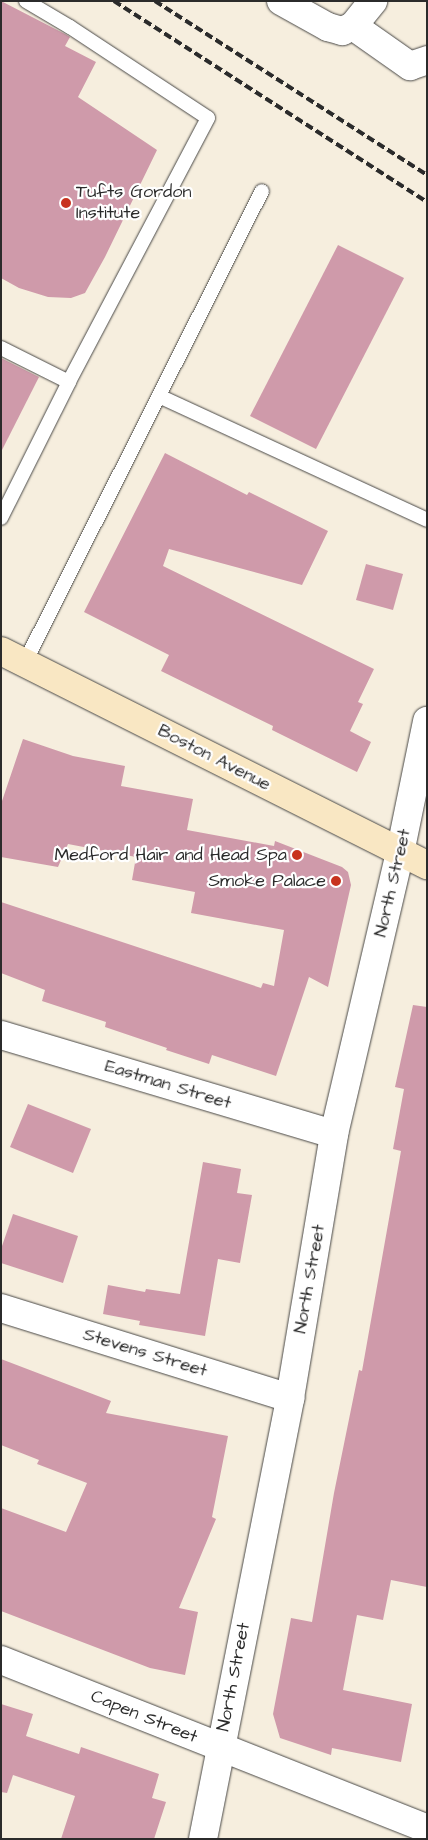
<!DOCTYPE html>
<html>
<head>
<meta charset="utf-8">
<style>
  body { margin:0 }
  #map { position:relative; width:428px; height:1840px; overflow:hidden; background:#f6eede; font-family:"Architects Daughter",sans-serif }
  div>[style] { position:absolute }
  .building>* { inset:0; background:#cf9aaa }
  .roads { filter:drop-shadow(0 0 1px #494846) drop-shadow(0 0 1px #494846) }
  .service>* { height:14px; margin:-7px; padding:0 7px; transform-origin:7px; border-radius:7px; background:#fff }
  .minor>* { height:28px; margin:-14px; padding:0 14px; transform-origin:14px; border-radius:14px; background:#fff }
  .tertiary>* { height:28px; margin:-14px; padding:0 14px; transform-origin:14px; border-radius:14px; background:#fff }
  .secondary>* { height:28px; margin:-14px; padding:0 14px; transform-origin:14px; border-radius:14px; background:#f9e7c3 }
  .rail>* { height:4px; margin-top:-2px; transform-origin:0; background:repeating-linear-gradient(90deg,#2b2b2b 0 8px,transparent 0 12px) }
  .dots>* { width:14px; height:14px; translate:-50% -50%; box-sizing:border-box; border:2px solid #fff; border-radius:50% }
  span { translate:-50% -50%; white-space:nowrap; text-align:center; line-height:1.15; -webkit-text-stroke:4.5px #fff; paint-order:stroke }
  .poi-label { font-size:18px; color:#2b2b2b }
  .left { translate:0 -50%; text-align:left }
  .right { translate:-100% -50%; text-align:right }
  .street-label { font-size:18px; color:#2b2b2b }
  .frame { position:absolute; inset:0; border:2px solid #2b2b2b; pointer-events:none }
</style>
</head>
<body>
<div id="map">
  <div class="building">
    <i style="clip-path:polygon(1px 1px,65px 34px,70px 37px,65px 46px,96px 62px,78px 97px,157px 150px,105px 257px,85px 293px,71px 298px,48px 297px,19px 288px,1px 278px)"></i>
    <i style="clip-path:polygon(338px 245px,404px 278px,316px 449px,250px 416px)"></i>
    <i style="clip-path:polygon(1px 358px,39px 377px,1px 452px)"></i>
    <i style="clip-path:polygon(165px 453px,247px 495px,249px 492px,328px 531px,302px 585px,169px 549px,163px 566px,374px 669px,358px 702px,363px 704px,350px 731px,371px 742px,357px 772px,272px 730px,273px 726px,161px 671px,169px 655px,84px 612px)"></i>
    <i style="clip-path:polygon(366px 564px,403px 574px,393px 610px,356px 600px)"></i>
    <i style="clip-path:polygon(23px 739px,73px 756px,125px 766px,121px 786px,193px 799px,187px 830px,274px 846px,275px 841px,342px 867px,348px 872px,351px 885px,328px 987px,309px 977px,276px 1076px,212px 1055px,209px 1064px,166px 1050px,167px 1048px,105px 1027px,106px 1022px,42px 1001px,45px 990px,1px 973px,1px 902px,261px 988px,263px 983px,274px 986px,284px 930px,191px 913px,195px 892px,132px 880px,136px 857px,68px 844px,58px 867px,1px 857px,1px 804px)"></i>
    <i style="clip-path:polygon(413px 1005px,427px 1007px,427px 1587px,391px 1580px,383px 1620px,357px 1615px,343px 1690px,412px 1704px,401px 1762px,332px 1748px,331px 1755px,280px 1738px,273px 1714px,291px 1618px,312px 1622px,334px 1493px,359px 1370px,362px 1371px,401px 1151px,393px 1149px,404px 1089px,395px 1087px)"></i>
    <i style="clip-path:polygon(28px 1104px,91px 1129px,73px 1173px,10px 1147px)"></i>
    <i style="clip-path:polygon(203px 1162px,241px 1169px,237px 1193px,252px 1195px,240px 1263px,218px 1259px,205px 1336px,139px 1325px,140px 1321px,103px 1314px,108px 1285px,145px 1292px,146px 1289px,180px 1294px)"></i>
    <i style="clip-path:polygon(13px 1214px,78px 1236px,63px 1283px,1px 1263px,1px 1249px)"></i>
    <i style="clip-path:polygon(1px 1359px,111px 1401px,106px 1413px,228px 1436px,212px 1517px,216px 1519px,179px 1608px,198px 1612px,185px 1675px,150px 1668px,1px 1611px,1px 1508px,66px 1532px,87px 1483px,37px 1464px,39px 1460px,1px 1445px)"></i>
    <i style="clip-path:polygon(1px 1704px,33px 1714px,26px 1736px,79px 1754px,81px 1747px,159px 1774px,152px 1798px,166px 1802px,154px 1839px,61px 1839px,75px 1796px,13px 1775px,7px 1793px,1px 1792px)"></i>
  </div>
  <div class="roads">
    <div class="service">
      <i style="left:26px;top:1px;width:51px;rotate:30.6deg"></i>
      <i style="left:70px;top:27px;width:165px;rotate:33.4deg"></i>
      <i style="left:208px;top:118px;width:298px;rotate:117.8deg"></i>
      <i style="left:1px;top:348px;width:76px;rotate:26.6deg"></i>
      <i style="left:69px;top:382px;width:152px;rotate:116.6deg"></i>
      <i style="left:159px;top:396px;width:295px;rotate:24.8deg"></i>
      <i style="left:25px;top:662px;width:527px;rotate:-63.29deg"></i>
    </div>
    <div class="minor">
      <i style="left:281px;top:1px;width:54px;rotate:29deg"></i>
      <i style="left:328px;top:27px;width:15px;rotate:16deg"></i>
      <i style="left:342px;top:31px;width:12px;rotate:-24deg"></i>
      <i style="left:353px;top:26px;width:32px;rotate:-51deg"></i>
      <i style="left:353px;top:26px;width:70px;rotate:35.1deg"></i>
      <i style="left:410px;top:66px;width:18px;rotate:-19deg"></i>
      <i style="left:1px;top:1035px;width:347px;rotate:16.6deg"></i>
      <i style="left:1px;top:1308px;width:303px;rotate:17.3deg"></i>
      <i style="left:1px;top:1660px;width:458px;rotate:21.6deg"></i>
    </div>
    <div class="tertiary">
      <i style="left:203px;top:1839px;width:449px;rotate:-78.8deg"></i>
      <i style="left:290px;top:1398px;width:268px;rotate:-80.5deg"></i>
      <i style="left:334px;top:1134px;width:289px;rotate:-76.8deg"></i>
      <i style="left:400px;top:853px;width:135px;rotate:-78.4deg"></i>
    </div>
    <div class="secondary">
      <i style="left:1px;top:651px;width:477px;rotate:26.7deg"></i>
    </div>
  </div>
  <div class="rail">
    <i style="left:114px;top:1px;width:372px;rotate:32.7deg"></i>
    <i style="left:155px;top:1px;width:323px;rotate:32.6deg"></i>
  </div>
  <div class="dots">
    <i style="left:66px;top:203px;background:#c8321e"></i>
    <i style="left:297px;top:855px;background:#c8321e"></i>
    <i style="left:336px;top:881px;background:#c8321e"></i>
  </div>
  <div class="poi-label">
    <span class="left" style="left:76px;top:203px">Tufts Gordon<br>Institute</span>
    <span class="right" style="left:287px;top:855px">Medford Hair and Head Spa</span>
    <span class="right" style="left:326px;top:881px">Smoke Palace</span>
  </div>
  <div class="street-label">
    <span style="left:214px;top:758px;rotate:27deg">Boston Avenue</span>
    <span style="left:393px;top:883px;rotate:-77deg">North Street</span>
    <span style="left:168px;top:1085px;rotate:17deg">Eastman Street</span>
    <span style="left:310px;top:1279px;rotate:-80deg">North Street</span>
    <span style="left:145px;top:1353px;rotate:17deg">Stevens Street</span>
    <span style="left:234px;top:1677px;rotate:-79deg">North Street</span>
    <span style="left:144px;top:1717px;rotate:22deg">Capen Street</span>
  </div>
  <div class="frame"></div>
</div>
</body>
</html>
